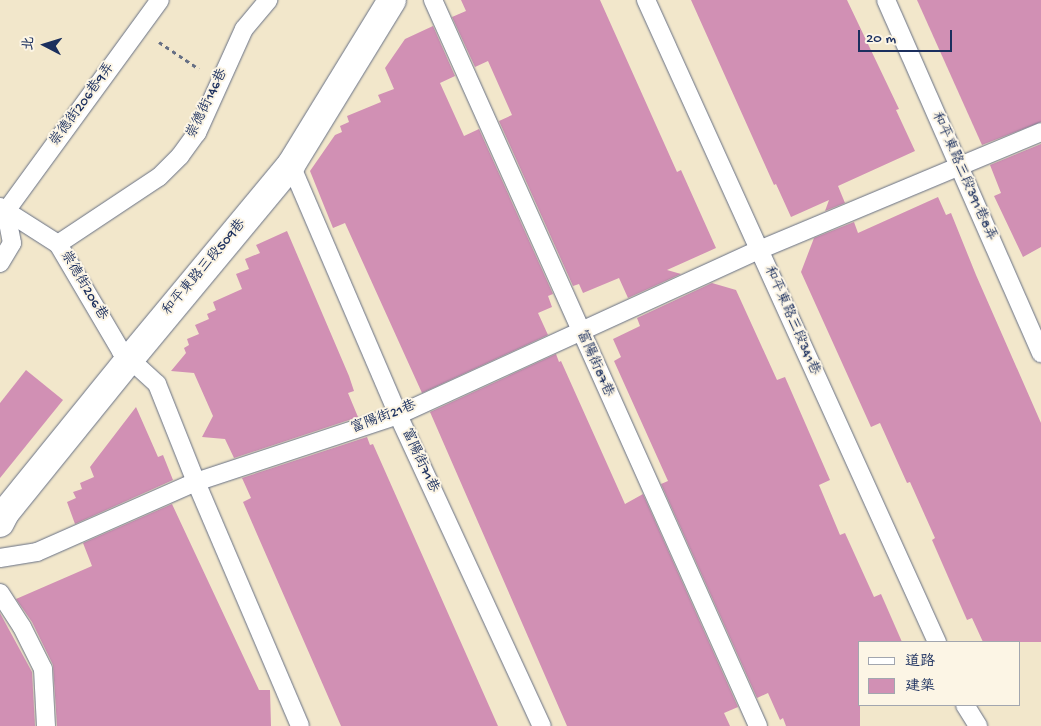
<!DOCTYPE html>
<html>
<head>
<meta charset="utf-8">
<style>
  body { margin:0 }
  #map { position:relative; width:1041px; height:726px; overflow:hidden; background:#f2e7cb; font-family:"Gochi Hand","LXGW WenKai TC",sans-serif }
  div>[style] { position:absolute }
  .building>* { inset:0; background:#d190b4 }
  .path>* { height:3px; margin-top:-1.5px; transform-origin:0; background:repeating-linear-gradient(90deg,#666f84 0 4px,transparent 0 8px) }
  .roads { filter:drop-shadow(0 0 1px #666f84) drop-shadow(0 0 1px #666f84) }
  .service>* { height:18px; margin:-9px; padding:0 9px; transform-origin:9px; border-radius:9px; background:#fff }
  .minor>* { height:28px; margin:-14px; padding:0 14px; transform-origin:14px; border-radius:14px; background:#fff }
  span { translate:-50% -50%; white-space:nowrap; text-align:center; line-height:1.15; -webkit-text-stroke:4px #fcf5e5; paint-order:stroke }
  .street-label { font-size:14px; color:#1b2f5e }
  .legend { position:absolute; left:858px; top:641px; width:162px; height:65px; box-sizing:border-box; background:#fcf5e5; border:1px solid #a2a6af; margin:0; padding:6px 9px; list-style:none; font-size:15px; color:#1b2f5e }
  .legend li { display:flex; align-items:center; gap:10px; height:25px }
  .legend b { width:25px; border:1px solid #a2a6af }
  .north { position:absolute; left:20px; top:20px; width:50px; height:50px; -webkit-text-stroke:4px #fcf5e5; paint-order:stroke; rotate:275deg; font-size:14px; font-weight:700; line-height:20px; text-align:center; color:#1b2f5e }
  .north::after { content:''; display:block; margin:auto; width:18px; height:22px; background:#1b2f5e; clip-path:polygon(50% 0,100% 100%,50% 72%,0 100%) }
  .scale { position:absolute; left:858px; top:30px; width:94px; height:22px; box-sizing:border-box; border:2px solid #1b2f5e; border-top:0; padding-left:6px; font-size:15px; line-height:18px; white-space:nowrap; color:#1b2f5e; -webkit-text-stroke:4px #fcf5e5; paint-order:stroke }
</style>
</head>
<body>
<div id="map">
  <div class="building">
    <i style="clip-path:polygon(461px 0,600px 0,677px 172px,681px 170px,716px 248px,667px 270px,681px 274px,628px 298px,619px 278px,583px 293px,579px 284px,573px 286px,499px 121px,512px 115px,488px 61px,475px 67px,452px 17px,466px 11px)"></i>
    <i style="clip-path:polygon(691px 0,847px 0,899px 109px,896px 110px,915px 151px,838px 186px,845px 203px,825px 211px,829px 200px,791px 217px,776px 184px,774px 185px)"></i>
    <i style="clip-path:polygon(917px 0,1041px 0,1041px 122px,982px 145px)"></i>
    <i style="clip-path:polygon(433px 26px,455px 76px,440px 83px,464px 136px,479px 129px,553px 294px,548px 296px,552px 307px,538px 313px,548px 335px,422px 393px,345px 223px,333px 228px,310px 171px,335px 135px,342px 132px,340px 126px,349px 122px,347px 116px,381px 102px,378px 95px,394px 89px,385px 68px,405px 39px)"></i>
    <i style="clip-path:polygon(1041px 144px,1041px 247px,1023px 257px,994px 196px,1001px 193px,990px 165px)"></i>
    <i style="clip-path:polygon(938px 197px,946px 215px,951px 213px,976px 275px,1041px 423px,1041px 642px,983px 642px,972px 618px,967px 620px,932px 540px,935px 538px,910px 482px,907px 483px,880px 423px,871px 427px,801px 272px,814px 238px,854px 222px,858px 233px)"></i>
    <i style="clip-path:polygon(287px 231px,349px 376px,354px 391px,348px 393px,358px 417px,234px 458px,225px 439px,202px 437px,213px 416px,194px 373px,171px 371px,186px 353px,184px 348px,189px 345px,187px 339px,199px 334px,195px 325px,209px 319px,207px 314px,216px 310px,213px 302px,242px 289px,236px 274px,249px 269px,245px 259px,260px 253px,256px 245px)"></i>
    <i style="clip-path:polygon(712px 283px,736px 290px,777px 380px,785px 377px,830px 480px,819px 485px,840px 535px,845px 533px,874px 597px,881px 594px,902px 642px,860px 642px,860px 726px,786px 726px,783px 718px,780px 720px,768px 693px,757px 698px,661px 484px,668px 481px,614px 361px,621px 357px,613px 339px,640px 326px,637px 318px)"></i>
    <i style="clip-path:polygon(556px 354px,559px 362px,561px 361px,625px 504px,643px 494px,738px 707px,724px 713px,730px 726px,567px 726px,430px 412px)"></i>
    <i style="clip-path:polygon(26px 370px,63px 400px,0 478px,0 403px)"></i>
    <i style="clip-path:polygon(136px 407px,158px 457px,163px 455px,173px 480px,75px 524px,67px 502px,76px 498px,73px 492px,82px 489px,80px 483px,94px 477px,90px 467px)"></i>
    <i style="clip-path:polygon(367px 437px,370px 445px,373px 444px,498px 726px,341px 726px,243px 502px,251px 498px,242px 478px)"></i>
    <i style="clip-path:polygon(172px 504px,259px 690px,270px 690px,271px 726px,57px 726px,53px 665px,32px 622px,16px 599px,92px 566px,83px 543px)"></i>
    <i style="clip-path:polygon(0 613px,32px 672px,35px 726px,0 726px)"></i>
  </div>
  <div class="path">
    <i style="left:159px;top:42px;width:48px;rotate:34deg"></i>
  </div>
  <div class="roads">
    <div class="service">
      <i style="left:433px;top:0;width:795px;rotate:65.88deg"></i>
      <i style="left:646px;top:0;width:705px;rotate:65.62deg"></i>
      <i style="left:886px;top:0;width:386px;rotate:66.3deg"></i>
      <i style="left:291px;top:165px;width:272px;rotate:66.8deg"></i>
      <i style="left:398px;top:415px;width:343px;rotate:65.2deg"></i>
      <i style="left:0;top:207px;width:69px;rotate:32.5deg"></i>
      <i style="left:58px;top:244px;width:124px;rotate:59.5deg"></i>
      <i style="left:121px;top:351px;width:49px;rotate:42.5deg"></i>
      <i style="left:157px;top:384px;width:105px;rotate:68.3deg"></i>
      <i style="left:196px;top:482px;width:265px;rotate:66.9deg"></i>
      <i style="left:58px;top:244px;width:121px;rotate:-33.6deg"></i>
      <i style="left:159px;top:177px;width:30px;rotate:-45deg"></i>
      <i style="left:180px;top:156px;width:29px;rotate:-54deg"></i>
      <i style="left:197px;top:133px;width:114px;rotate:-65.7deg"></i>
      <i style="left:244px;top:29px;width:38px;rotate:-50deg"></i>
      <i style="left:0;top:263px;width:23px;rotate:-59deg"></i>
      <i style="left:12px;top:243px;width:33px;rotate:-101deg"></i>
      <i style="left:6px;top:211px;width:261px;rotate:-53.9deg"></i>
      <i style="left:0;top:558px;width:37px;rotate:-9deg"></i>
      <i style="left:37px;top:552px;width:174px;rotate:-23.8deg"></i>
      <i style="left:196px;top:482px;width:213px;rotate:-18.3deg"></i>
      <i style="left:398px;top:415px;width:397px;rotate:-24.6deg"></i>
      <i style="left:759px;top:250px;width:306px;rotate:-22.7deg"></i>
      <i style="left:0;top:593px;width:40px;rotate:57.1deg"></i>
      <i style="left:22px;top:627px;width:47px;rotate:63.4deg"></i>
      <i style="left:43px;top:669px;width:57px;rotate:87deg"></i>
      <i style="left:965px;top:705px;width:25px;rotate:58deg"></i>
    </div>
    <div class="minor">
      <i style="left:0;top:523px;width:11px;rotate:-63deg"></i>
      <i style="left:5px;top:513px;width:197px;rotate:-51deg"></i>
      <i style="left:129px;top:360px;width:254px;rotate:-50.3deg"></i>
      <i style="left:291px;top:165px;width:193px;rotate:-58.5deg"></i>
    </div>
  </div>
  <div class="street-label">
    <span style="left:208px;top:104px;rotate:-64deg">崇德街146巷</span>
    <span style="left:83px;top:105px;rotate:-54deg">崇德街206巷9弄</span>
    <span style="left:963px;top:177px;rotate:66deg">和平東路三段391巷8弄</span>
    <span style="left:205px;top:268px;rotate:-50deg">和平東路三段509巷</span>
    <span style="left:83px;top:286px;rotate:59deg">崇德街206巷</span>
    <span style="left:791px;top:321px;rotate:66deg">和平東路三段341巷</span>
    <span style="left:594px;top:364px;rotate:66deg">富陽街87巷</span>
    <span style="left:384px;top:418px;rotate:-21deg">富陽街21巷</span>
    <span style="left:419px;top:461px;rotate:65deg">富陽街71巷</span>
  </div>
  <ul class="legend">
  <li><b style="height:6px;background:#fff"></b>道路</li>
  <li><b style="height:14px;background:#d190b4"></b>建築</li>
  </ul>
  <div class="north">北</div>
  <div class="scale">20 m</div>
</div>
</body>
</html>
